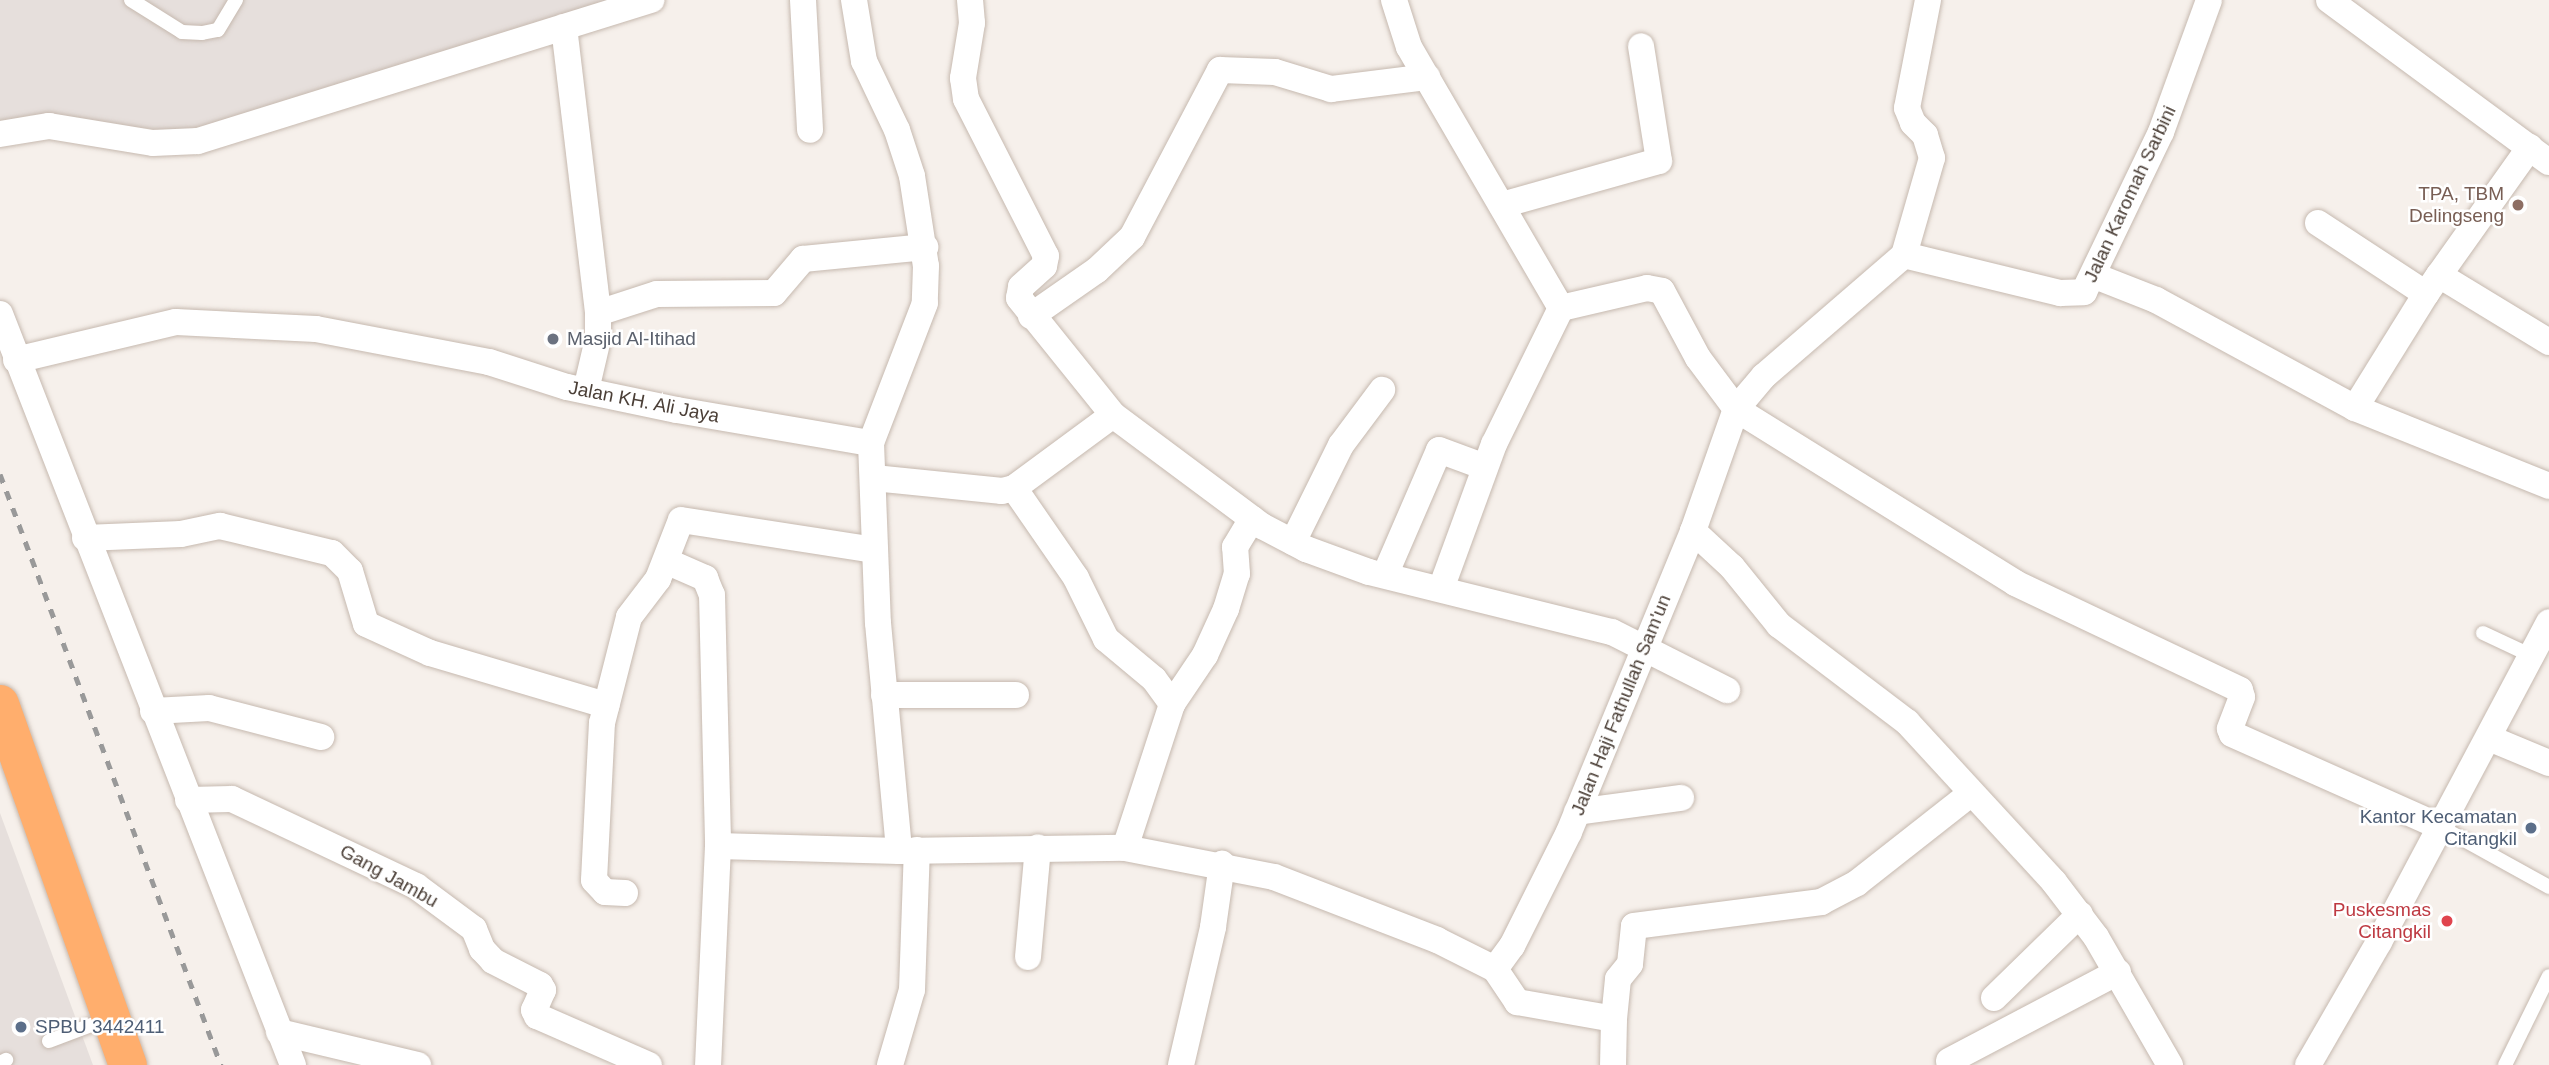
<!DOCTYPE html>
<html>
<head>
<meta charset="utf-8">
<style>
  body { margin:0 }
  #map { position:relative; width:2549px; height:1065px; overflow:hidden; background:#f6f0eb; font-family:Arial,sans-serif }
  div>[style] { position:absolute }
  .industrial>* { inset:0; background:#e6dfdc }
  .roads { filter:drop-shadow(0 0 2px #c6b9af) drop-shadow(0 0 2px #c6b9af) }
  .lane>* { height:14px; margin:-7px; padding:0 7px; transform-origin:7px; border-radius:7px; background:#fff }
  .street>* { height:26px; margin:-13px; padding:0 13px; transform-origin:13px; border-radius:13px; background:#fff }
  .highway>* { height:38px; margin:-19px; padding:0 19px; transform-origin:19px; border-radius:19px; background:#ffae6d }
  .rail>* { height:5px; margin-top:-2.5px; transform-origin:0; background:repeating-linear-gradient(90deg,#999 0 9px,transparent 0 18px) }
  .dots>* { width:19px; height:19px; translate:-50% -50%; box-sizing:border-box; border:4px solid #fff; border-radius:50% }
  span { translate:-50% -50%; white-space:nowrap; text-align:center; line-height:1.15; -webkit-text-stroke:5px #fff; paint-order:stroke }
  .street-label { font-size:19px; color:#4b3f37 }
  .education-label { font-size:19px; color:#785e54 }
  .right { translate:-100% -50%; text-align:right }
  .worship-label { font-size:19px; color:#5b616d }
  .left { translate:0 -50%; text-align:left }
  .service-label { font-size:19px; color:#4e5e75 }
  .health-label { font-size:19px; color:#be3a42 }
</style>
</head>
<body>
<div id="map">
  <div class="industrial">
    <i style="clip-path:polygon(0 0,612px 0,197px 129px,169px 131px,31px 115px,0 122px)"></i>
    <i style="clip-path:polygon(0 813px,93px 1065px,0 1065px)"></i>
  </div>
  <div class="roads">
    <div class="lane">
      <i style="left:131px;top:0;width:60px;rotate:32.1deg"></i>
      <i style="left:182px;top:32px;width:20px;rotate:3deg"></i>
      <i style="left:202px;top:33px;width:16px;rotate:-11deg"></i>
      <i style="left:218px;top:30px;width:35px;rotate:-59deg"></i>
      <i style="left:2483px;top:633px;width:54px;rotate:25.1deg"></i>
      <i style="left:2439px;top:826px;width:126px;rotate:29deg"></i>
      <i style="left:49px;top:1041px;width:65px;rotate:-20.7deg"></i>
      <i style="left:0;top:1063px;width:7px;rotate:-27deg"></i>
      <i style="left:2505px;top:1065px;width:99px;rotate:-63.7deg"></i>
    </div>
    <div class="street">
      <i style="left:803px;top:0;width:130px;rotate:86.9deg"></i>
      <i style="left:854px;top:0;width:62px;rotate:80.7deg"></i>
      <i style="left:864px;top:61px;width:76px;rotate:64.4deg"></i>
      <i style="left:897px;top:130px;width:48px;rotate:71.9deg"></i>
      <i style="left:912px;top:176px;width:91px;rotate:81.2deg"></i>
      <i style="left:926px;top:266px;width:37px;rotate:92deg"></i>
      <i style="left:925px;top:303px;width:150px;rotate:111.1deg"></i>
      <i style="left:970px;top:0;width:23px;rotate:85deg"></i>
      <i style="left:972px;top:23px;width:56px;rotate:99.3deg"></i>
      <i style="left:963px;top:78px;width:21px;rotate:82deg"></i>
      <i style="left:966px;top:99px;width:176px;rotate:63deg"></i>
      <i style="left:1046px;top:256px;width:10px;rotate:101deg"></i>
      <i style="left:1044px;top:266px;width:31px;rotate:138deg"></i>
      <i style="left:1021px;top:287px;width:11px;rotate:100deg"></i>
      <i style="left:1019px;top:298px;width:150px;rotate:51.2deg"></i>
      <i style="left:1113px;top:415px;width:186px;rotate:36.7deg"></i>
      <i style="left:1262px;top:526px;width:50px;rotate:27.6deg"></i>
      <i style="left:1306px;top:549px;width:67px;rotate:20.1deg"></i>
      <i style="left:1369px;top:572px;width:250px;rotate:13.9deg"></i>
      <i style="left:1612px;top:632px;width:129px;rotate:26.8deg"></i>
      <i style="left:1394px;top:0;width:49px;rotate:72.3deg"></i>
      <i style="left:1409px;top:47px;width:302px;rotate:59.8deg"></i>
      <i style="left:1561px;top:308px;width:152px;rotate:116.2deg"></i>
      <i style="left:1494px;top:444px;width:154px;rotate:110.1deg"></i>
      <i style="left:2329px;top:0;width:273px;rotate:36.4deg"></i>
      <i style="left:564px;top:27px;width:288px;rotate:83.2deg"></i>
      <i style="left:0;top:134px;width:50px;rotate:-9.3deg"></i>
      <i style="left:49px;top:126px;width:105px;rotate:9.3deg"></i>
      <i style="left:153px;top:143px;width:45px;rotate:-2.5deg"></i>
      <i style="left:198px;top:141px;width:475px;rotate:-17.3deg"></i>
      <i style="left:2530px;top:147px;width:157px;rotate:125.4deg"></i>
      <i style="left:2439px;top:275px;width:129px;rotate:31.3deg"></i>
      <i style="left:1502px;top:205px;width:163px;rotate:-15.7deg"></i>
      <i style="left:1659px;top:161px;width:116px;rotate:-98.9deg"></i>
      <i style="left:2318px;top:223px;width:129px;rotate:33.3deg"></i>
      <i style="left:2426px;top:294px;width:23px;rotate:-56deg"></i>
      <i style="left:1904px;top:255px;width:161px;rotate:13.7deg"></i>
      <i style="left:2060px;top:293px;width:24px;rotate:-2deg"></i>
      <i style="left:2084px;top:292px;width:178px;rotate:-64.3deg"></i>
      <i style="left:2161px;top:132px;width:140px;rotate:-70deg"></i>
      <i style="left:2095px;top:276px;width:66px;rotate:21.5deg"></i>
      <i style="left:2156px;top:300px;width:226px;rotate:28.5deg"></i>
      <i style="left:2355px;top:408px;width:209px;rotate:21.9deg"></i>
      <i style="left:1561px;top:308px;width:88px;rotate:-13.1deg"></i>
      <i style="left:1647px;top:288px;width:15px;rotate:11deg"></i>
      <i style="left:1662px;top:291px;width:76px;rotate:61.8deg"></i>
      <i style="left:1698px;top:358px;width:64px;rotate:53.3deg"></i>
      <i style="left:1736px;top:409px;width:329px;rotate:31.9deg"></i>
      <i style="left:2015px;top:583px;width:249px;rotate:25.4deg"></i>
      <i style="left:2240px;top:690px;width:7px;rotate:74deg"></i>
      <i style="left:2242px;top:697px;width:34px;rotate:111deg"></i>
      <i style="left:2230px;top:729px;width:5px;rotate:68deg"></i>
      <i style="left:2232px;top:734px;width:227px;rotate:24deg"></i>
      <i style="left:0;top:314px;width:806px;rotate:68.69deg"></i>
      <i style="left:1031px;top:316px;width:80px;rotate:-34.9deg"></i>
      <i style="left:1097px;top:270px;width:48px;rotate:-43.3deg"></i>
      <i style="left:1132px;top:237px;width:189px;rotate:-62.2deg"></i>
      <i style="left:1220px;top:70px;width:55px;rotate:2.1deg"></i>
      <i style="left:1275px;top:72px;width:59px;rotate:16.9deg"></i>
      <i style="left:1331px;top:89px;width:97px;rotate:-7.1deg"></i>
      <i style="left:16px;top:360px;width:164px;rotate:-13.4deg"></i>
      <i style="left:176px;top:322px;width:140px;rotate:2.9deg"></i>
      <i style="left:316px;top:329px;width:176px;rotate:10.8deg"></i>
      <i style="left:489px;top:362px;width:82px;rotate:17.8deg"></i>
      <i style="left:567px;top:387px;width:112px;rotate:11.8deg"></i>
      <i style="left:677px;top:410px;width:197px;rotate:9.7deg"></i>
      <i style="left:871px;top:443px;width:180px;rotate:87.8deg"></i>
      <i style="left:878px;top:623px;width:229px;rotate:84.7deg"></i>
      <i style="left:586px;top:390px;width:52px;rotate:-76.8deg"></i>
      <i style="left:598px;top:339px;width:26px;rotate:-90deg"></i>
      <i style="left:598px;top:313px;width:62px;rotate:-17.9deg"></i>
      <i style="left:657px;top:294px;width:117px;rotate:-0.5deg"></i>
      <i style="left:774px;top:293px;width:45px;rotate:-49.5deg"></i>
      <i style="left:803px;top:259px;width:123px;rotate:-5.6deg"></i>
      <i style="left:2355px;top:408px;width:134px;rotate:-58.1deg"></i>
      <i style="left:874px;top:478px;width:129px;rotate:5.8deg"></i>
      <i style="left:1002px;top:491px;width:12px;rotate:-14deg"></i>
      <i style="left:1014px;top:488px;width:123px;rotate:-36.4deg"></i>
      <i style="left:1014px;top:488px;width:109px;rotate:55.4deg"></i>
      <i style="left:1076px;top:578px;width:68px;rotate:63.8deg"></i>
      <i style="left:1106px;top:639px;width:62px;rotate:39.8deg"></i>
      <i style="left:1154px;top:679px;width:31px;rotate:54deg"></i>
      <i style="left:1693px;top:531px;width:53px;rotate:42.7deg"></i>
      <i style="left:1732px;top:567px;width:75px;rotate:51deg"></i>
      <i style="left:1779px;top:625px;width:161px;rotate:37.2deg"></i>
      <i style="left:1907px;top:722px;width:217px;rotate:47.4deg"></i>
      <i style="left:2054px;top:882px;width:69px;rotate:52.6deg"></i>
      <i style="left:2096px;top:937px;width:148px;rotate:60deg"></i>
      <i style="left:85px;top:538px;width:96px;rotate:-2.4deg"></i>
      <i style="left:181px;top:534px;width:40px;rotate:-12deg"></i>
      <i style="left:220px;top:526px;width:115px;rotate:13.6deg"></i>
      <i style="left:332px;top:553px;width:25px;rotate:45deg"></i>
      <i style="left:350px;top:571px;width:55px;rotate:73.2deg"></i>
      <i style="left:366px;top:624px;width:70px;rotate:24.4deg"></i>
      <i style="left:430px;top:653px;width:184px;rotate:16.5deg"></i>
      <i style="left:1293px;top:542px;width:108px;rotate:-63.7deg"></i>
      <i style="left:1341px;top:445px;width:69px;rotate:-53.3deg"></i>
      <i style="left:666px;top:561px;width:43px;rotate:23.6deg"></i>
      <i style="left:705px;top:578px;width:18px;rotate:68deg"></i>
      <i style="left:712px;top:595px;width:251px;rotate:88.6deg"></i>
      <i style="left:718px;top:846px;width:219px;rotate:92.6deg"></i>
      <i style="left:1385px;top:575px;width:136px;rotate:-66.6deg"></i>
      <i style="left:1439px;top:450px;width:49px;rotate:20.3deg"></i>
      <i style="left:884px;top:695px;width:132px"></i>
      <i style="left:153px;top:711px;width:56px;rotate:-3.1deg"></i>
      <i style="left:209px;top:708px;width:116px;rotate:14.5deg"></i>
      <i style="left:2489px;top:738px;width:65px;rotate:22.6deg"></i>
      <i style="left:188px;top:800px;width:44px;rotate:-1.3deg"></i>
      <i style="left:232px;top:799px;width:204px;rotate:25.3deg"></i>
      <i style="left:416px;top:886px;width:72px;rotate:36.6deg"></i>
      <i style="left:474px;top:929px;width:22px;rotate:68deg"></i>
      <i style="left:482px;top:949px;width:16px;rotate:47deg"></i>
      <i style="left:493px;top:961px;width:53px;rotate:27.1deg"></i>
      <i style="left:540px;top:985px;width:6px;rotate:59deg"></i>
      <i style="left:543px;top:990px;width:22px;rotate:114deg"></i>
      <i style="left:534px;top:1010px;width:7px;rotate:63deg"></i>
      <i style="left:537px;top:1016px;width:122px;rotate:23.6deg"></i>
      <i style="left:1577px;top:812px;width:105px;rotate:-7.7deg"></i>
      <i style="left:718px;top:846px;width:181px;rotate:1.6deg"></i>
      <i style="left:899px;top:851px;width:226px;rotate:-0.8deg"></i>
      <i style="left:1125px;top:848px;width:152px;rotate:11deg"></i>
      <i style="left:1274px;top:877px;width:175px;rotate:21.1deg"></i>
      <i style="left:1437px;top:940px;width:65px;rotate:26.6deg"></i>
      <i style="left:1495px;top:969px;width:29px;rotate:-54deg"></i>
      <i style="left:1512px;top:946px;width:127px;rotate:-63.4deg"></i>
      <i style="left:1569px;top:832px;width:326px;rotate:-67.6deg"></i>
      <i style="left:1693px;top:531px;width:129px;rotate:-70.6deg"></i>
      <i style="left:1736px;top:409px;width:43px;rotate:-49.7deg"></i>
      <i style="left:1764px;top:376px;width:185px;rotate:-40.8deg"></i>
      <i style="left:1904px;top:255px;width:101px;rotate:-73.9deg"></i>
      <i style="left:1932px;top:158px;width:24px;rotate:-107deg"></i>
      <i style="left:1925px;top:135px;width:17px;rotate:-135deg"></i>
      <i style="left:1913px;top:123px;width:16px;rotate:-112deg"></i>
      <i style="left:1907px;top:108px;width:110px;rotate:-79deg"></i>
      <i style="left:1125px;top:848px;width:151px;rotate:-71.9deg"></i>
      <i style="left:1172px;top:704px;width:59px;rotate:-56deg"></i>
      <i style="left:1205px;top:655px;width:51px;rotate:-65.5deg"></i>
      <i style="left:1226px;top:609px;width:37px;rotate:-73deg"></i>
      <i style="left:1237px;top:574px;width:27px;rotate:-94deg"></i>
      <i style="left:1235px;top:547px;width:33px;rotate:-59deg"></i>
      <i style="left:625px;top:893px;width:20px;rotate:-177deg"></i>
      <i style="left:605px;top:892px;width:16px;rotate:-133deg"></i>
      <i style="left:594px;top:880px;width:157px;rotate:-87.1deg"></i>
      <i style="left:602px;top:723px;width:109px;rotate:-75.7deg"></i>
      <i style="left:629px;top:617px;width:48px;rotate:-52.7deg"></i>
      <i style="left:658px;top:579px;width:63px;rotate:-68.7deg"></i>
      <i style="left:681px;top:520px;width:195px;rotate:8.8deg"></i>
      <i style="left:1028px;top:957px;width:110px;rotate:-84.8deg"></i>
      <i style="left:1495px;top:969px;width:40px;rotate:56deg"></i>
      <i style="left:1517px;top:1002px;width:98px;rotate:9.9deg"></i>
      <i style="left:1614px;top:1019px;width:46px;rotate:91.2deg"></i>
      <i style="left:1994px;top:998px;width:120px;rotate:-44.3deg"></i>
      <i style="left:1614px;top:1019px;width:40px;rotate:-84.3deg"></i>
      <i style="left:1618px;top:979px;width:19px;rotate:-51deg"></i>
      <i style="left:1630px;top:964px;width:38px;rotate:-84deg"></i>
      <i style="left:1634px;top:926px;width:189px;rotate:-7.3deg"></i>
      <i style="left:1821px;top:902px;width:41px;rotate:-27.8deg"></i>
      <i style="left:1857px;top:883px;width:144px;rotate:-38.2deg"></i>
      <i style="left:279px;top:1032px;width:143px;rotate:13.4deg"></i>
      <i style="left:1949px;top:1061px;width:191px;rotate:-27.8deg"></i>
      <i style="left:890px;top:1065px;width:78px;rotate:-73.7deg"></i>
      <i style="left:912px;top:990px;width:140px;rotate:-88deg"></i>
      <i style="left:1181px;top:1065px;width:142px;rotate:-76.9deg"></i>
      <i style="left:1213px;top:927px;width:64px;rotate:-81.9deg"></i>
      <i style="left:2308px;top:1065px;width:142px;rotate:-60deg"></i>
      <i style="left:2379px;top:942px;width:362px;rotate:-62deg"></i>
    </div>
    <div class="highway">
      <i style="left:0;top:704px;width:383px;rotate:70.5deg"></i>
    </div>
  </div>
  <div class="rail">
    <i style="left:0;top:474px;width:631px;rotate:69.5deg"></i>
  </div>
  <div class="dots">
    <i style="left:2518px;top:205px;background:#8d6e63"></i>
    <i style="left:553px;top:339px;background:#6b7280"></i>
    <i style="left:2531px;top:828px;background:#5c6f8a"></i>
    <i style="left:2447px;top:921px;background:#e0444e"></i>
    <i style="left:21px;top:1027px;background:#5c6f8a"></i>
  </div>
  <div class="street-label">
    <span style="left:2130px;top:194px;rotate:-65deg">Jalan Karomah Sarbini</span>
    <span style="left:644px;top:402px;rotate:11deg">Jalan KH. Ali Jaya</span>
    <span style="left:1621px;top:705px;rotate:-68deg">Jalan Haji Fathullah Sam'un</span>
    <span style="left:389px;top:876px;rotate:29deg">Gang Jambu</span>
  </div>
  <div class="education-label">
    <span class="right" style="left:2504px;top:205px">TPA, TBM<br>Delingseng</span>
  </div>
  <div class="worship-label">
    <span class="left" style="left:567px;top:339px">Masjid Al-Itihad</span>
  </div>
  <div class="service-label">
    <span class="right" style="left:2517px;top:828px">Kantor Kecamatan<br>Citangkil</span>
    <span class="left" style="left:35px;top:1027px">SPBU 3442411</span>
  </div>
  <div class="health-label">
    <span class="right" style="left:2431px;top:921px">Puskesmas<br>Citangkil</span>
  </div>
</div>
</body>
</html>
